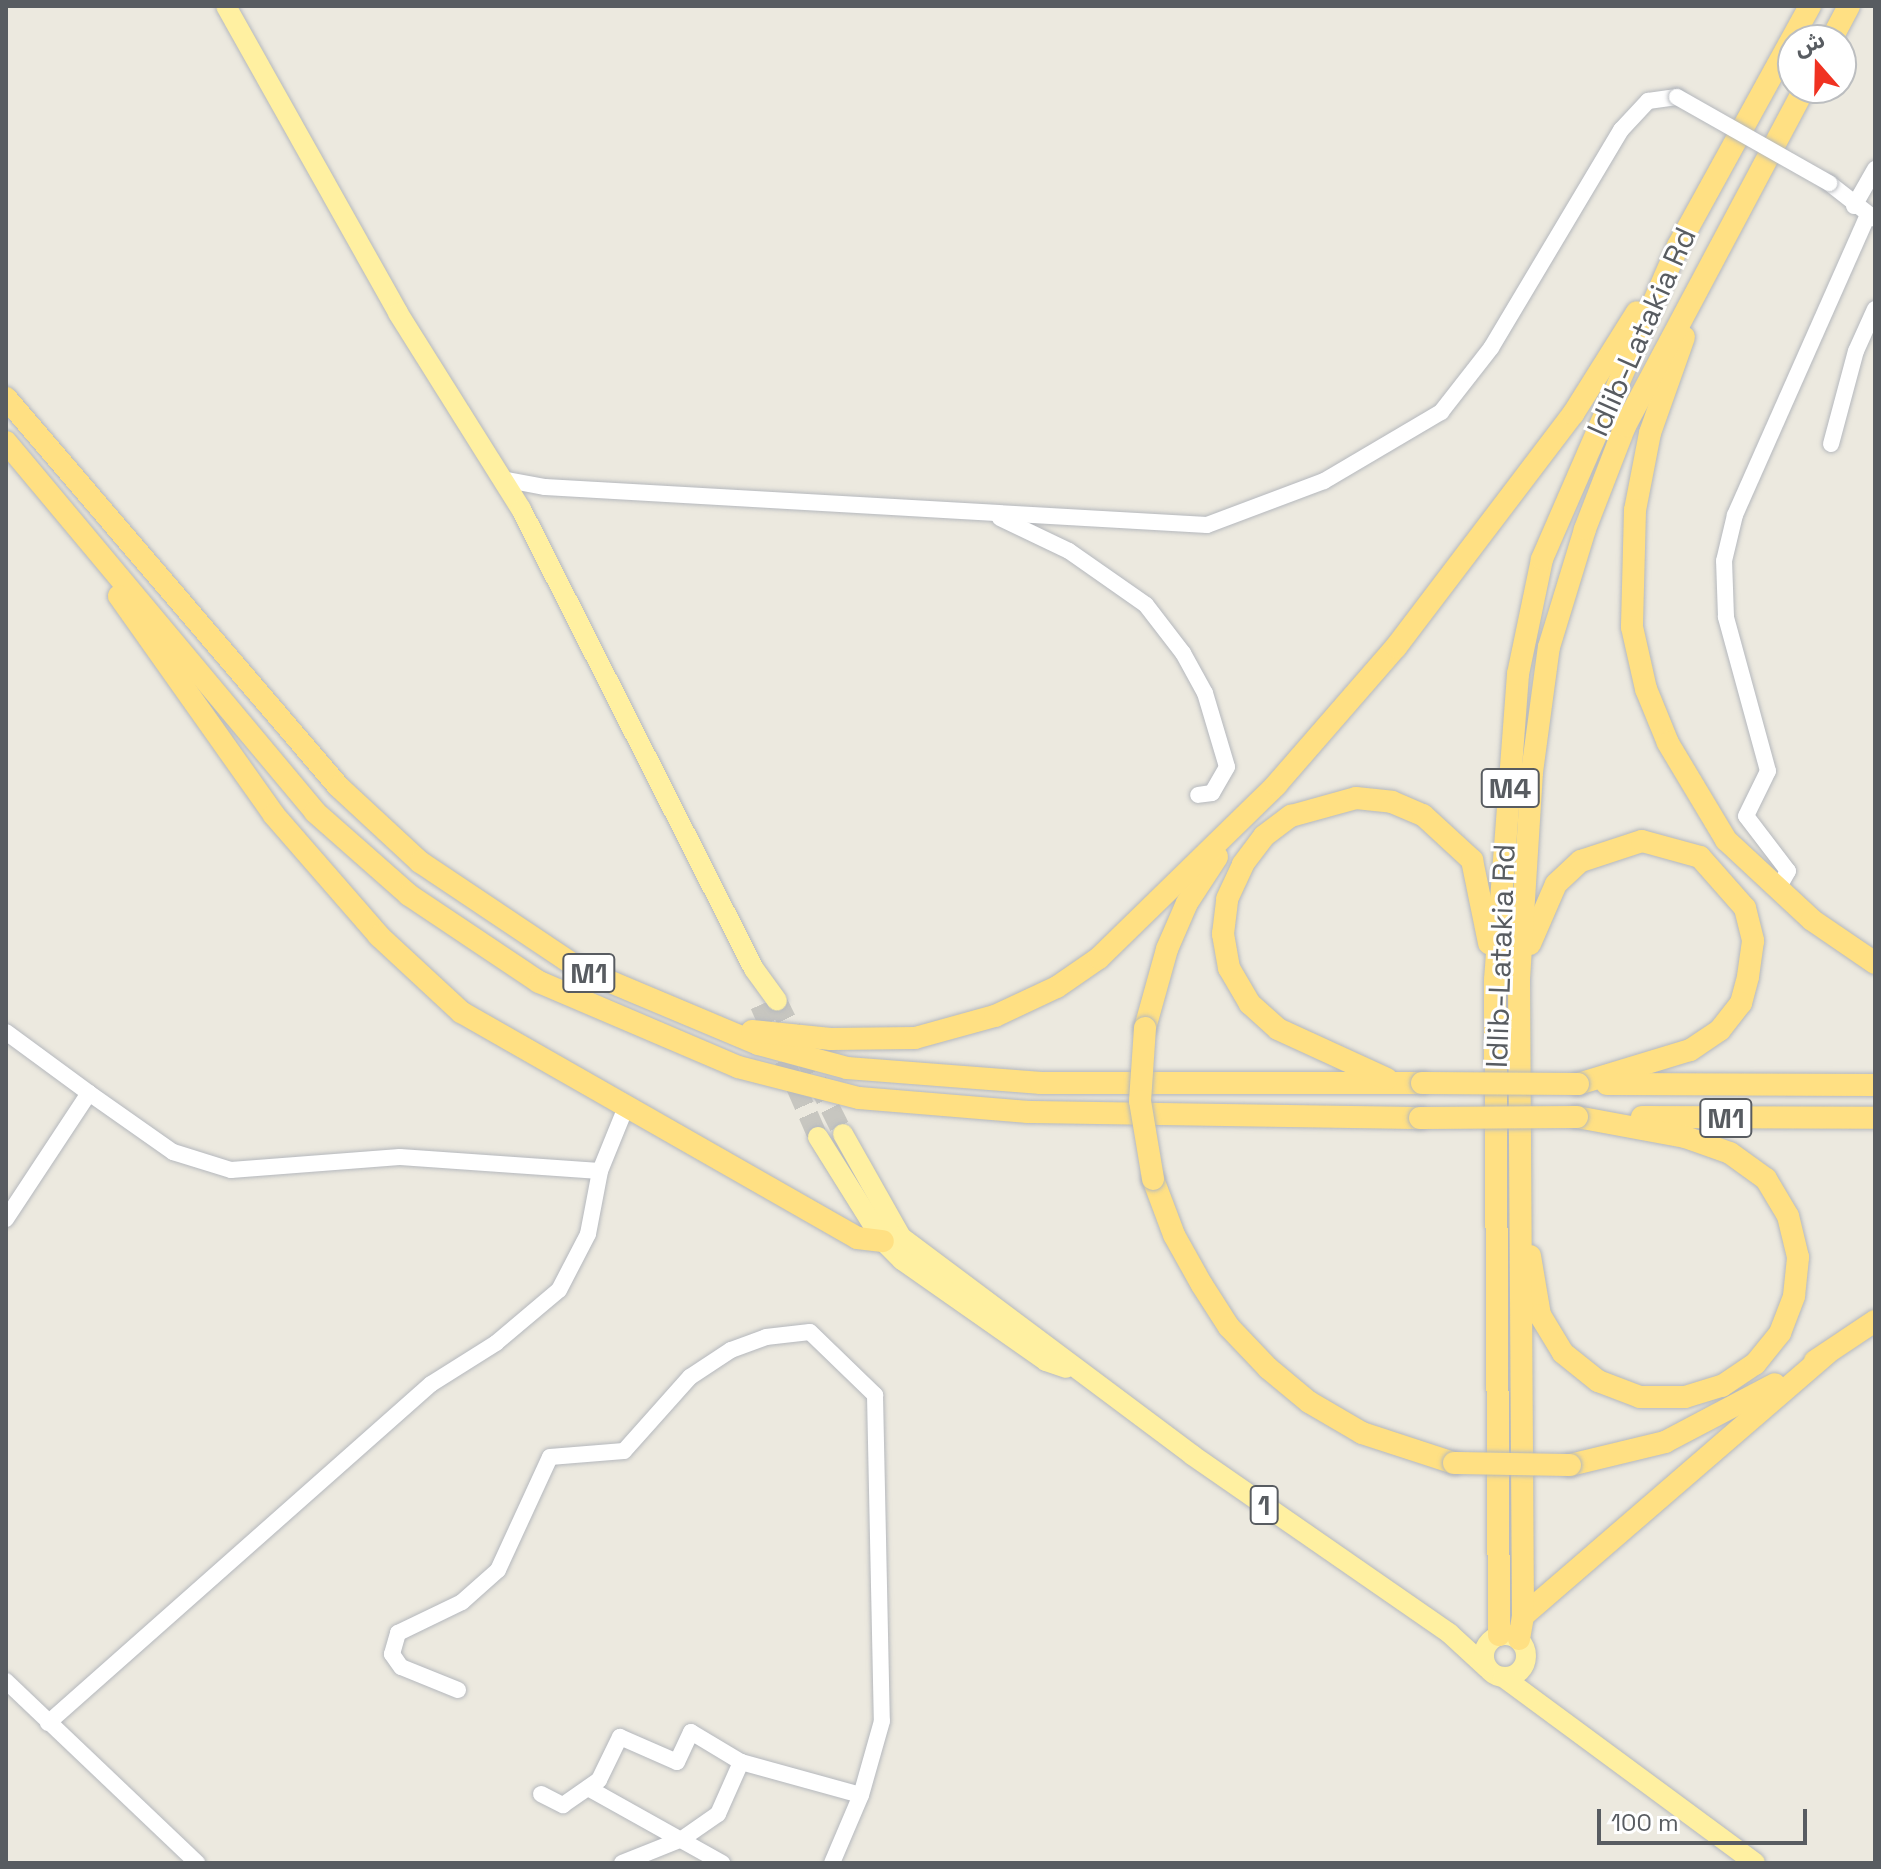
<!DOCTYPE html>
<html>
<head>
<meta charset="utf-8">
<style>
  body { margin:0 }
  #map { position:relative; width:1881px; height:1869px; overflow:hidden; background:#ece9df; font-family:"Space Grotesk","Noto Sans Arabic",sans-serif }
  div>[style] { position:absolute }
  .major-tunnel>* { height:20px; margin-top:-10px; transform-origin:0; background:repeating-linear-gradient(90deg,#c7c6c0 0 20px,transparent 0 30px) }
  .roads { filter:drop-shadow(0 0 2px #b5b8bd) drop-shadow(0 0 2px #b5b8bd) }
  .minor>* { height:16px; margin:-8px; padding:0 8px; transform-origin:8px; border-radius:8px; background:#fff }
  .major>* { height:20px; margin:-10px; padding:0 10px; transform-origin:10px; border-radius:10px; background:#fff0a1 }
  .major>.ring { margin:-10px; padding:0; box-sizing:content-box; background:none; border:20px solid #fff0a1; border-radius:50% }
  .highway>* { height:22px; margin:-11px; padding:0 11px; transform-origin:11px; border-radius:11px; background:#ffe083 }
  .bridges { filter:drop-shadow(0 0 2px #b5b8bd) drop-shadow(0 0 2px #b5b8bd) }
  .minor-bridge>* { height:16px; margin:-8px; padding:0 8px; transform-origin:8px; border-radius:8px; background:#fff }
  .highway-bridge>* { height:22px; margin:-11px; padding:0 11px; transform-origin:11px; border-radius:11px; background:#ffe083 }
  span { translate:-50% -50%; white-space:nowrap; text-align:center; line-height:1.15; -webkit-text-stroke:6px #fff; paint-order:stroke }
  .shield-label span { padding:2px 6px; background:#fff; border:2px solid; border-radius:6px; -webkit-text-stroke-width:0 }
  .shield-label { font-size:28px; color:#585c61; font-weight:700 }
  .street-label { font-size:30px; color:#585c61 }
  .frame { position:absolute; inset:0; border:8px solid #585c61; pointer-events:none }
  .north { position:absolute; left:1777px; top:24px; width:80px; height:80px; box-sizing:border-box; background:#fff; border:2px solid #bcbec0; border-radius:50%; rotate:340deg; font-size:22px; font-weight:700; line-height:32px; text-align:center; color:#585c61 }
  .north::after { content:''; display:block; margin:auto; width:28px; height:36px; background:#f03221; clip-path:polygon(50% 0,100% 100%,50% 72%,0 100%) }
  .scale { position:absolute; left:1597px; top:1809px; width:210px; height:36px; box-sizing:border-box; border:4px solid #585c61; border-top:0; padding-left:10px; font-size:24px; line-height:28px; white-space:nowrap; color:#585c61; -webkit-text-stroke:6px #fff; paint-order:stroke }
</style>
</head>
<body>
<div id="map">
  <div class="major-tunnel">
    <i style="left:777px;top:1001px;width:148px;rotate:63.6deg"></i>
    <i style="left:760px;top:1005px;width:144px;rotate:66.3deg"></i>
  </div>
  <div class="roads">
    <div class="minor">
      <i style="left:1829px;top:183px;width:58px;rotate:38deg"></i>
      <i style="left:1854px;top:206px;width:43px;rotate:-60.4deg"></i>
      <i style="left:1831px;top:444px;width:96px;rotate:-75deg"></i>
      <i style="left:1856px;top:351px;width:46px;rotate:-65.7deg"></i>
      <i style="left:502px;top:479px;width:44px;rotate:10.5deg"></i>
      <i style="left:545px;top:487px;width:663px;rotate:3.29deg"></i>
      <i style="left:1207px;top:525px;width:125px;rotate:-20.6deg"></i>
      <i style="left:1324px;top:481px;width:136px;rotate:-30.5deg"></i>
      <i style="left:1441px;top:412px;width:81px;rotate:-52deg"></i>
      <i style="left:1491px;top:348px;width:254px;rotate:-59.2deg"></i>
      <i style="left:1621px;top:130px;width:40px;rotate:-47deg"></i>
      <i style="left:1648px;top:101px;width:29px;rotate:-8deg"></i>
      <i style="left:1000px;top:518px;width:76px;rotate:25.6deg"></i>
      <i style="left:1069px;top:551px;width:94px;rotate:35deg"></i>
      <i style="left:1146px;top:605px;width:61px;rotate:52.4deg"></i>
      <i style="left:1183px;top:653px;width:46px;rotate:61.2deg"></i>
      <i style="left:1205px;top:693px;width:77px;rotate:73.4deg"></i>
      <i style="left:1227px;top:767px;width:30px;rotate:120deg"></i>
      <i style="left:1212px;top:793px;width:14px;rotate:172deg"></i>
      <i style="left:1777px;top:890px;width:22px;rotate:-60deg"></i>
      <i style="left:1788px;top:871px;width:69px;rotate:-127.4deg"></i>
      <i style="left:1746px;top:816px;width:50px;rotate:-63.9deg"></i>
      <i style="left:1768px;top:771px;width:160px;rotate:-105.3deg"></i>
      <i style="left:1726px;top:617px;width:56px;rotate:-92deg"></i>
      <i style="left:1724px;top:561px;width:47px;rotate:-76.6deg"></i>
      <i style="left:1735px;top:515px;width:328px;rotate:-66.1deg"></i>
      <i style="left:6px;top:1032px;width:103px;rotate:36.3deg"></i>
      <i style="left:89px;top:1093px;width:151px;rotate:123.4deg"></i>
      <i style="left:89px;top:1093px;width:103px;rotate:35.1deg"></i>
      <i style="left:173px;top:1152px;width:61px;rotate:17.2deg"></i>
      <i style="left:231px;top:1170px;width:169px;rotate:-4.4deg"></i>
      <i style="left:400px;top:1157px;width:200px;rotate:4deg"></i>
      <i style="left:6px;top:1681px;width:264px;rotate:43.6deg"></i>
      <i style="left:458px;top:1690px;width:61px;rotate:-158deg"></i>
      <i style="left:401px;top:1667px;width:16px;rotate:-125deg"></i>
      <i style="left:392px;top:1654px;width:22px;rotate:-74deg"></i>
      <i style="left:398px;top:1633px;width:71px;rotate:-25.8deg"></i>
      <i style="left:462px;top:1602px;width:48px;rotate:-41.6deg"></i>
      <i style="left:498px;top:1570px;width:124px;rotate:-65.3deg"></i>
      <i style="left:550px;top:1457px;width:74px;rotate:-4.6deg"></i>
      <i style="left:624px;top:1451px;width:99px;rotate:-48.3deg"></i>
      <i style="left:690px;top:1377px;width:49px;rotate:-33.4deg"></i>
      <i style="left:731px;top:1350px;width:37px;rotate:-20deg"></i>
      <i style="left:766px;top:1337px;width:44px;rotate:-6.5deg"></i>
      <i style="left:810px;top:1332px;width:91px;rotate:44.1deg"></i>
      <i style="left:875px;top:1395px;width:326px;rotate:88.8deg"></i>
      <i style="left:882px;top:1721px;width:77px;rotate:105.8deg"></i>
      <i style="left:861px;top:1795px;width:74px;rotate:113.1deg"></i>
      <i style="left:48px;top:1723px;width:511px;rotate:-41.51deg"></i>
      <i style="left:431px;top:1384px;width:77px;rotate:-32.2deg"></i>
      <i style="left:496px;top:1343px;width:82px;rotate:-40.1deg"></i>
      <i style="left:559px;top:1290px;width:63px;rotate:-62.6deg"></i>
      <i style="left:588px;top:1234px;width:64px;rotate:-79.2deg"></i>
      <i style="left:600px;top:1171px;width:69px;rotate:-67.9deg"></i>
      <i style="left:588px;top:1788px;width:154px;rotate:29.2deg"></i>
      <i style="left:541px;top:1794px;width:25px;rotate:27deg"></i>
      <i style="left:563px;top:1805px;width:44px;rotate:-34.8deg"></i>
      <i style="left:599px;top:1780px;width:48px;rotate:-64deg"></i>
      <i style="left:620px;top:1737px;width:62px;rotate:23.7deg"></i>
      <i style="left:677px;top:1762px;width:33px;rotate:-65deg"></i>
      <i style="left:691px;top:1732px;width:58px;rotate:31deg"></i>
      <i style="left:741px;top:1762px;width:124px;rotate:15.4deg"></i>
      <i style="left:622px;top:1863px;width:65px;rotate:-21.8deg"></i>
      <i style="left:682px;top:1839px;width:44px;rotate:-34.8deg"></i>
      <i style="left:718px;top:1814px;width:57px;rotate:-66.1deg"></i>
    </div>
    <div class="major">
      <i style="left:226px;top:6px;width:352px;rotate:60.7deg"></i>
      <i style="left:398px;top:313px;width:231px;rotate:57.9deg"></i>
      <i style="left:521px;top:509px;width:516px;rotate:63.14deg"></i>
      <i style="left:754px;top:969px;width:39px;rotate:54deg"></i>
      <i style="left:843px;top:1134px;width:118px;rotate:60.6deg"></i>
      <i style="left:901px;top:1237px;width:364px;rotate:36.8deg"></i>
      <i style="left:1192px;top:1455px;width:313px;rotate:34.7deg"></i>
      <i style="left:1449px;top:1633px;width:52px;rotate:42.6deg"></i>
      <i style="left:818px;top:1137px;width:123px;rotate:58deg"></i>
      <i style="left:883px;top:1241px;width:27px;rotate:45deg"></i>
      <i style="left:902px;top:1260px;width:176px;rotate:35deg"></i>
      <i style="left:1046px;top:1361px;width:21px;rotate:19deg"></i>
      <i class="ring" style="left:1484px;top:1635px;width:22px;height:22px"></i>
      <i style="left:1503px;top:1677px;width:313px;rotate:36.4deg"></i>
    </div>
    <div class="highway">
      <i style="left:1831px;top:40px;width:38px;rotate:-62deg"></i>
      <i style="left:1684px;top:337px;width:102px;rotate:109.5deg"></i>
      <i style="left:1650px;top:433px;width:78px;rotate:101deg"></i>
      <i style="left:1635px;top:510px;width:117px;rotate:91.5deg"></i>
      <i style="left:1632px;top:627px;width:64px;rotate:77.3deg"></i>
      <i style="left:1646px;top:689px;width:58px;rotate:67.8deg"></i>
      <i style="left:1668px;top:743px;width:113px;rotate:59.1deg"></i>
      <i style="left:1726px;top:840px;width:117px;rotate:42.9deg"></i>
      <i style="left:1812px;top:920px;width:76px;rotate:34.3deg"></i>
      <i style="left:6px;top:398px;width:512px;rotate:49.44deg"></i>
      <i style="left:339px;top:787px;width:110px;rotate:42.8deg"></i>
      <i style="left:420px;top:862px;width:192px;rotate:33.8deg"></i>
      <i style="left:580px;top:969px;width:193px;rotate:22.8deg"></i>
      <i style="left:758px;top:1044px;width:92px;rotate:15.1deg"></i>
      <i style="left:847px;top:1068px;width:195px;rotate:4.4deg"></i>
      <i style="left:1041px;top:1083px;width:381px"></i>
      <i style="left:6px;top:442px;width:482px;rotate:50.1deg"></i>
      <i style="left:315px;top:812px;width:125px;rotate:41.4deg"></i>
      <i style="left:409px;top:895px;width:156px;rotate:33.8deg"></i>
      <i style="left:539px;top:982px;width:216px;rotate:23.1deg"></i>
      <i style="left:738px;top:1067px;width:125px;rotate:14.4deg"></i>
      <i style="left:859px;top:1098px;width:170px;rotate:4.7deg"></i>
      <i style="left:1028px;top:1112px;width:392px;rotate:0.9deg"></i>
      <i style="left:119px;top:596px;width:268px;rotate:54.7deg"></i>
      <i style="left:274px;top:815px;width:160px;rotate:49deg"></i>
      <i style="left:379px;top:936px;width:112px;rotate:42.8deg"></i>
      <i style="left:461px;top:1012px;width:456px;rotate:29.7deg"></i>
      <i style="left:857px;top:1238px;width:26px;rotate:7deg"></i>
      <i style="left:1530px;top:944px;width:65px;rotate:-66.6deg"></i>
      <i style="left:1556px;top:884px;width:34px;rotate:-43deg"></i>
      <i style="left:1581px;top:861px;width:64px;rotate:-18.2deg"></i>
      <i style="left:1642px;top:841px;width:60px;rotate:15.4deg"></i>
      <i style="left:1700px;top:857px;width:68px;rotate:48.6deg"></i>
      <i style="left:1745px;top:908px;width:34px;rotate:76deg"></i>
      <i style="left:1753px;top:941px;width:36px;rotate:98deg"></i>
      <i style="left:1748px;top:977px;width:27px;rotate:105deg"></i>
      <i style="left:1741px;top:1003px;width:34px;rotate:128deg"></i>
      <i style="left:1720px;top:1030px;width:36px;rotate:146deg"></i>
      <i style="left:1690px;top:1050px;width:117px;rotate:163.1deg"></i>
      <i style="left:1145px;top:1028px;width:82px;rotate:-74.4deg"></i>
      <i style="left:1167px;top:949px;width:50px;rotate:-66.5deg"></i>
      <i style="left:1187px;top:903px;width:55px;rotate:-56.9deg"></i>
      <i style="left:752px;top:1031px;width:79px;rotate:5.8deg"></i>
      <i style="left:831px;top:1039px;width:84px;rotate:-0.7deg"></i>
      <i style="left:915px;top:1038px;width:83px;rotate:-15.4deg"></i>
      <i style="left:995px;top:1016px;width:68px;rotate:-25.1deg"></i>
      <i style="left:1057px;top:987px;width:51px;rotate:-34.6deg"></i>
      <i style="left:1099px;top:958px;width:248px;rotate:-44.3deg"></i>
      <i style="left:1276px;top:785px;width:183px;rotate:-49deg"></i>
      <i style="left:1396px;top:647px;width:293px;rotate:-52.8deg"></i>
      <i style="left:1573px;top:414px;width:120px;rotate:-57.9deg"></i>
      <i style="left:1387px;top:1079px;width:120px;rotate:-155.4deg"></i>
      <i style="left:1278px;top:1029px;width:38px;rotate:-138deg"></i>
      <i style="left:1250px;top:1004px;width:42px;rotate:-120.3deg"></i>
      <i style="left:1229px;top:968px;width:35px;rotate:-100deg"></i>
      <i style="left:1223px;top:934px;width:35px;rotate:-83deg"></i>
      <i style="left:1227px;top:899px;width:38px;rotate:-65deg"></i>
      <i style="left:1243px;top:864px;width:35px;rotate:-53deg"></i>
      <i style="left:1264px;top:836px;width:34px;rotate:-37deg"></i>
      <i style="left:1291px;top:816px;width:67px;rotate:-15.5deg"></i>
      <i style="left:1356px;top:798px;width:36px;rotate:6deg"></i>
      <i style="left:1392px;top:802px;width:34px;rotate:23deg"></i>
      <i style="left:1423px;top:815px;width:67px;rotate:42.6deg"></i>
      <i style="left:1472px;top:860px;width:85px;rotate:78.4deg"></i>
      <i style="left:1607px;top:1084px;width:268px;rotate:0.2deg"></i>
      <i style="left:1642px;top:1117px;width:233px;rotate:0.2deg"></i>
      <i style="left:1153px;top:1179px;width:60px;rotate:69.4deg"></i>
      <i style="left:1174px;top:1235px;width:57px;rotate:60.8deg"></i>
      <i style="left:1202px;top:1285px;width:50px;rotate:57.3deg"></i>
      <i style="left:1229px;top:1327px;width:57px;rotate:46.4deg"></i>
      <i style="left:1268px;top:1368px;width:53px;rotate:39.7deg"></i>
      <i style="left:1309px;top:1402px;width:61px;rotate:30.3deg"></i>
      <i style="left:1362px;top:1433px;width:97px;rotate:18.1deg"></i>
      <i style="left:1530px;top:1256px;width:60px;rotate:80.4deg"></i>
      <i style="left:1540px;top:1315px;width:44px;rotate:58.8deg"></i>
      <i style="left:1563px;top:1353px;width:45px;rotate:38.7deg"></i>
      <i style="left:1598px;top:1381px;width:45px;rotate:20.9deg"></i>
      <i style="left:1640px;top:1397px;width:45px"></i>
      <i style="left:1685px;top:1397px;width:39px;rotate:-17deg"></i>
      <i style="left:1722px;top:1386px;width:40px;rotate:-34deg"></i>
      <i style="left:1755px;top:1364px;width:40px;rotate:-51deg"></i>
      <i style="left:1780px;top:1333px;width:40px;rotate:-69deg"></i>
      <i style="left:1794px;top:1296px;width:39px;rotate:-84deg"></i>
      <i style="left:1798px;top:1257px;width:42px;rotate:-103.7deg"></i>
      <i style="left:1788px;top:1216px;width:43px;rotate:-120.7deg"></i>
      <i style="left:1766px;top:1179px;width:44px;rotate:-144.2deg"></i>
      <i style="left:1730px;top:1153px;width:48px;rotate:-160.4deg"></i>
      <i style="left:1685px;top:1137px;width:110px;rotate:-169.5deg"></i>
      <i style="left:1815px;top:1361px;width:72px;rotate:-33.7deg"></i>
      <i style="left:1570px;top:1465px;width:98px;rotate:-13.6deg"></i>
      <i style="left:1665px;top:1442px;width:124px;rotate:-27.8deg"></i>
      <i style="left:1523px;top:1616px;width:401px;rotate:-40.8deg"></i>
      <i style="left:1499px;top:1635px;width:655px;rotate:-90.35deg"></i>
      <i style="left:1495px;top:980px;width:307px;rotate:-85.7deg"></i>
      <i style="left:1518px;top:674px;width:117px;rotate:-78.2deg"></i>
      <i style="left:1542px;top:559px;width:341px;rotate:-66.5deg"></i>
      <i style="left:1678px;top:246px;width:274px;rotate:-61.2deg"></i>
      <i style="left:1519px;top:1639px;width:23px;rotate:-80deg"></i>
      <i style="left:1523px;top:1616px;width:637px;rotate:-90.36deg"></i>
      <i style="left:1519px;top:979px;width:207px;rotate:-86.4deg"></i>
      <i style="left:1532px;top:772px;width:126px;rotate:-82.3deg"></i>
      <i style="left:1549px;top:647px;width:123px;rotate:-73deg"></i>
      <i style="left:1585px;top:529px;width:110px;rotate:-68.8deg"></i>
      <i style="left:1625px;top:426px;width:383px;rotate:-62deg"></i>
    </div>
  </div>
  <div class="bridges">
    <div class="minor-bridge">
      <i style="left:1677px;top:97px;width:175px;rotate:29.5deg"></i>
    </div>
    <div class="highway-bridge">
      <i style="left:1145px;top:1028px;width:73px;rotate:93.9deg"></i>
      <i style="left:1140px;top:1101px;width:79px;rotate:80.5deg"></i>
      <i style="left:1422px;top:1083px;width:156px;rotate:0.4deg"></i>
      <i style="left:1420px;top:1118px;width:157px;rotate:-0.4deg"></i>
      <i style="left:1454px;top:1463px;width:116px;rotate:1deg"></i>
    </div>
  </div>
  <div class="shield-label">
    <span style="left:1510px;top:788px">M4</span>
    <span style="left:589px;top:973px">M1</span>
    <span style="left:1726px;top:1118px">M1</span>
    <span style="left:1264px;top:1505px">1</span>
  </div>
  <div class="street-label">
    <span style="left:1642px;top:332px;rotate:-66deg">Idlib-Latakia Rd</span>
    <span style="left:1501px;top:956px;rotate:-88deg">Idlib-Latakia Rd</span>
  </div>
  <div class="frame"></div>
  <div class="north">ش</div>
  <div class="scale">100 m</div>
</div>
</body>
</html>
